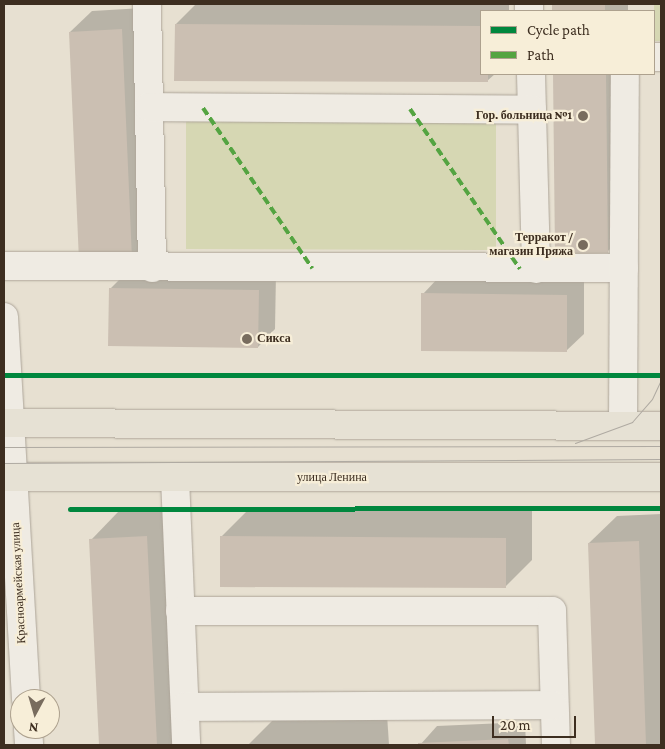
<!DOCTYPE html>
<html>
<head>
<meta charset="utf-8">
<style>
  body { margin:0 }
  #map { position:relative; width:665px; height:749px; overflow:hidden; background:#e7e0d1; font-family:"Crimson Pro",serif }
  div>[style] { position:absolute }
  .green>* { inset:0; background:#d6d7b3 }
  .shadow>* { inset:0; background:#0003 }
  .building>* { inset:0; background:#cbbfb2 }
  .roads { filter:drop-shadow(0 0 1px #ada599) drop-shadow(0 0 1px #ada599) }
  .minor>* { height:28px; margin:-14px; padding:0 14px; transform-origin:14px; border-radius:14px; background:#efebe3 }
  .major>* { height:28px; margin:-14px; padding:0 14px; transform-origin:14px; border-radius:14px; background:#e6e1d4 }
  .tram>* { height:1px; margin:-0.5px; padding:0 0.5px; transform-origin:0.5px; border-radius:0.5px; background:#afaaa2 }
  .quiet>* { height:4px; margin-top:-2px; transform-origin:0; background:repeating-linear-gradient(90deg,#54a441 0 8px,transparent 0 12px) }
  .cycleway>* { height:5px; margin:-2.5px; padding:0 2.5px; transform-origin:2.5px; border-radius:2.5px; background:#00873e }
  .dots>* { width:14px; height:14px; translate:-50% -50%; box-sizing:border-box; border:2px solid #f7eed8; border-radius:50% }
  span { translate:-50% -50%; white-space:nowrap; text-align:center; line-height:1.15; -webkit-text-stroke:4.5px #f7eed8; paint-order:stroke }
  .poi-label { font-size:12px; color:#3d2e20; font-weight:700 }
  .right { translate:-100% -50%; text-align:right }
  .left { translate:0 -50%; text-align:left }
  .street-label { font-size:12px; color:#3d2e20 }
  .frame { position:absolute; inset:0; border:5px solid #3d2e20; pointer-events:none }
  .legend { position:absolute; left:480px; top:10px; width:175px; height:65px; box-sizing:border-box; background:#f7eed8; border:1px solid #ada18e; margin:0; padding:6px 9px; list-style:none; font-size:15px; color:#3d2e20 }
  .legend li { display:flex; align-items:center; gap:10px; height:25px }
  .legend b { width:25px; border:1px solid #ada18e }
  .north { position:absolute; left:10px; top:689px; width:50px; height:50px; box-sizing:border-box; background:#f7eed8; border:1px solid #ada18e; border-radius:50%; rotate:186deg; font-size:14px; font-weight:700; line-height:20px; text-align:center; color:#3d2e20 }
  .north::after { content:''; display:block; margin:auto; width:18px; height:22px; background:#786c5e; clip-path:polygon(50% 0,100% 100%,50% 72%,0 100%) }
  .scale { position:absolute; left:492px; top:716px; width:84px; height:22px; box-sizing:border-box; border:2px solid #3d2e20; border-top:0; padding-left:6px; font-size:15px; line-height:18px; white-space:nowrap; color:#3d2e20; -webkit-text-stroke:4px #f7eed8; paint-order:stroke }
</style>
</head>
<body>
<div id="map">
  <div class="green">
    <i style="clip-path:polygon(654px 4px,661px 4px,661px 41px,654px 41px)"></i>
    <i style="clip-path:polygon(186px 121px,496px 122px,496px 250px,186px 249px)"></i>
  </div>
  <div class="shadow">
    <i style="clip-path:polygon(196px 4px,509px 5px,509px 11px,481px 11px,481px 74px,495px 74px,487px 81px,176px 24px)"></i>
    <i style="clip-path:polygon(554px 4px,628px 4px,628px 11px,554px 11px)"></i>
    <i style="clip-path:polygon(143px 8px,153px 236px,132px 257px,70px 32px,92px 11px)"></i>
    <i style="clip-path:polygon(555px 74px,628px 74px,629px 230px,607px 252px,556px 253px)"></i>
    <i style="clip-path:polygon(128px 271px,276px 273px,275px 329px,258px 347px,110px 289px)"></i>
    <i style="clip-path:polygon(440px 276px,584px 278px,584px 334px,566px 351px,423px 294px)"></i>
    <i style="clip-path:polygon(174px 510px,178px 745px,100px 745px,91px 540px,118px 512px)"></i>
    <i style="clip-path:polygon(248px 510px,532px 511px,532px 560px,505px 587px,221px 537px)"></i>
    <i style="clip-path:polygon(661px 514px,661px 745px,597px 745px,589px 543px,617px 516px)"></i>
    <i style="clip-path:polygon(387px 714px,389px 745px,248px 745px,275px 718px)"></i>
    <i style="clip-path:polygon(525px 722px,526px 745px,420px 745px,437px 726px)"></i>
  </div>
  <div class="building">
    <i style="clip-path:polygon(552px 4px,605px 4px,605px 11px,552px 11px)"></i>
    <i style="clip-path:polygon(175px 24px,481px 26px,481px 74px,488px 74px,488px 82px,174px 81px)"></i>
    <i style="clip-path:polygon(122px 29px,132px 259px,79px 261px,69px 32px)"></i>
    <i style="clip-path:polygon(553px 74px,606px 74px,608px 253px,555px 254px)"></i>
    <i style="clip-path:polygon(109px 288px,259px 290px,258px 348px,108px 346px)"></i>
    <i style="clip-path:polygon(421px 293px,567px 295px,567px 352px,421px 351px)"></i>
    <i style="clip-path:polygon(147px 536px,157px 745px,99px 745px,89px 539px)"></i>
    <i style="clip-path:polygon(220px 536px,506px 538px,506px 588px,220px 587px)"></i>
    <i style="clip-path:polygon(639px 541px,646px 745px,595px 745px,588px 543px)"></i>
    <i style="clip-path:polygon(508px 739px,509px 745px,418px 745px,418px 743px)"></i>
  </div>
  <div class="roads">
    <div class="minor">
      <i style="left:147px;top:4px;width:264px;rotate:88.9deg"></i>
      <i style="left:529px;top:4px;width:7px;rotate:90deg"></i>
      <i style="left:654px;top:57px;width:7px"></i>
      <i style="left:531px;top:74px;width:195px;rotate:88.5deg"></i>
      <i style="left:149px;top:107px;width:383px;rotate:0.4deg"></i>
      <i style="left:4px;top:266px;width:620px;rotate:0.18deg"></i>
      <i style="left:4px;top:317px;width:383px;rotate:86.7deg"></i>
      <i style="left:623px;top:425px;width:351px;rotate:-89.7deg"></i>
      <i style="left:175px;top:478px;width:267px;rotate:87.6deg"></i>
      <i style="left:180px;top:611px;width:372px"></i>
      <i style="left:552px;top:611px;width:134px;rotate:88.3deg"></i>
      <i style="left:185px;top:707px;width:368px;rotate:-0.3deg"></i>
      <i style="left:28px;top:729px;width:16px;rotate:86deg"></i>
    </div>
    <div class="major">
      <i style="left:4px;top:423px;width:657px;rotate:0.26deg"></i>
      <i style="left:4px;top:477px;width:657px"></i>
    </div>
  </div>
  <div class="tram">
    <i style="left:575px;top:443px;width:61px;rotate:-20.2deg"></i>
    <i style="left:632px;top:422px;width:30px;rotate:-49deg"></i>
    <i style="left:652px;top:399px;width:21px;rotate:-65deg"></i>
    <i style="left:4px;top:447px;width:657px;rotate:-0.09deg"></i>
    <i style="left:4px;top:463px;width:657px;rotate:-0.35deg"></i>
  </div>
  <div class="quiet">
    <i style="left:203px;top:108px;width:194px;rotate:55.7deg"></i>
    <i style="left:410px;top:109px;width:194px;rotate:55.5deg"></i>
  </div>
  <div class="cycleway">
    <i style="left:4px;top:375px;width:657px"></i>
    <i style="left:70px;top:509px;width:591px;rotate:-0.1deg"></i>
  </div>
  <div class="dots">
    <i style="left:583px;top:116px;background:#786c5e"></i>
    <i style="left:583px;top:245px;background:#786c5e"></i>
    <i style="left:247px;top:339px;background:#786c5e"></i>
  </div>
  <div class="poi-label">
    <span class="right" style="left:572px;top:116px">Гор. больница №1</span>
    <span class="right" style="left:573px;top:245px">Терракот /<br>магазин Пряжа</span>
    <span class="left" style="left:257px;top:339px">Сикса</span>
  </div>
  <div class="street-label">
    <span style="left:332px;top:478px">улица Ленина</span>
    <span style="left:19px;top:583px;rotate:-93deg">Красноармейская улица</span>
  </div>
  <div class="frame"></div>
  <ul class="legend">
  <li><b style="height:6px;background:#00873e"></b>Cycle path</li>
  <li><b style="height:6px;background:#54a441"></b>Path</li>
  </ul>
  <div class="north">N</div>
  <div class="scale">20 m</div>
</div>
</body>
</html>
